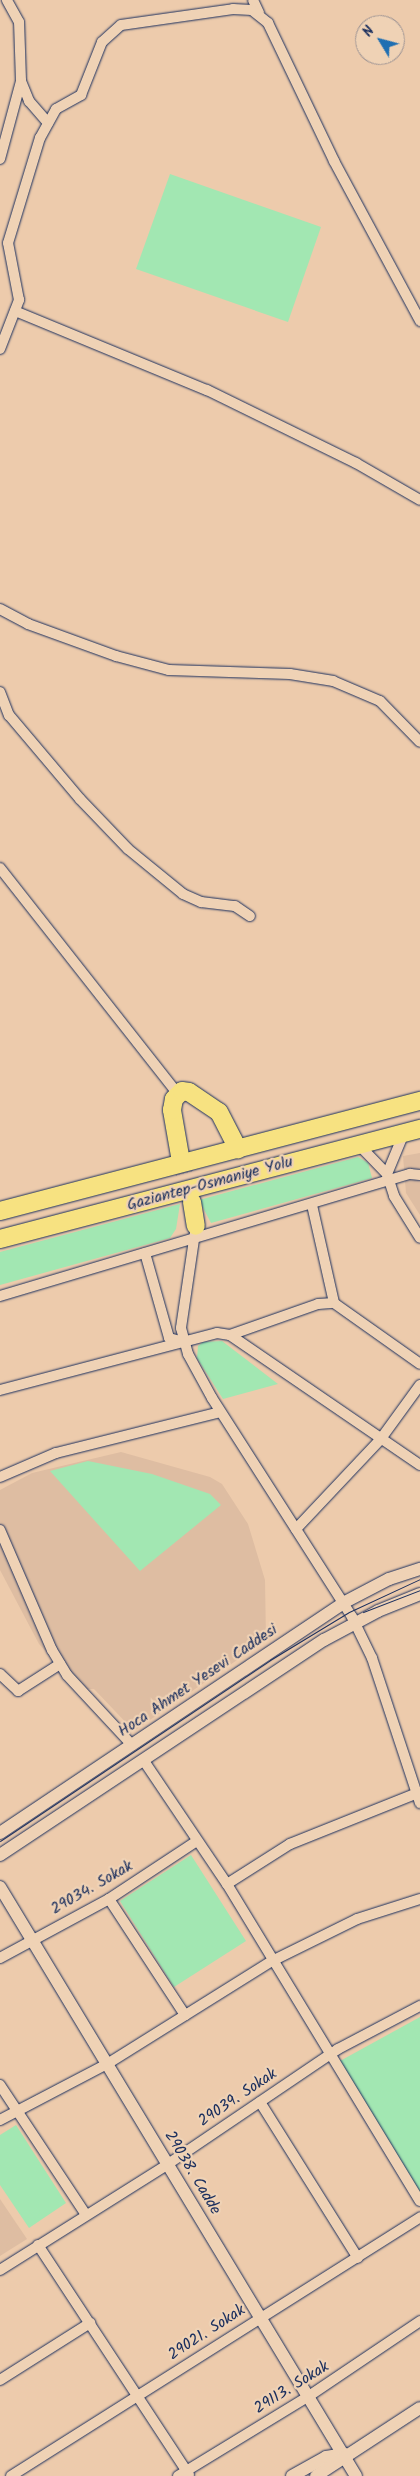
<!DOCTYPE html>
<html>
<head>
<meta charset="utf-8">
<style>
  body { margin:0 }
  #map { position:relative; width:420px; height:2476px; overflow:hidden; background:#edcbac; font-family:Kalam,sans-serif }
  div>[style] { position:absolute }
  .built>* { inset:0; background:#debda2 }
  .green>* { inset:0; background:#a2e7b2 }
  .trunk-tunnel>* { height:18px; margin-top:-9px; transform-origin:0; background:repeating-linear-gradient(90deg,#c3ac9c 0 18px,transparent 0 27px) }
  .roads { filter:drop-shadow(0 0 1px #1b2f5e) drop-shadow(0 0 1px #1b2f5e) }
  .minor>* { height:10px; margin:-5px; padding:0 5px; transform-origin:5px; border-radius:5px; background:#efd2b5 }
  .tertiary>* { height:12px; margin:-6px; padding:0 6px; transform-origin:6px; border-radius:6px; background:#efd2b5 }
  .trunk>* { height:18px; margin:-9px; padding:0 9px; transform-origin:9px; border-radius:9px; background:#f7e281 }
  .tram>* { height:1px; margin:-0.5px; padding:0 0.5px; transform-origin:0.5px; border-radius:0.5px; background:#1b2f5e }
  span { translate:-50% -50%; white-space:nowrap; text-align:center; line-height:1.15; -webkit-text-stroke:4.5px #efd2b5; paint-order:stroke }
  .street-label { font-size:16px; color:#1b2f5e }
  .north { position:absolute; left:355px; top:15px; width:50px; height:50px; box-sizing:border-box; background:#efd2b5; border:1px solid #9a9192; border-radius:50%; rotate:307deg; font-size:14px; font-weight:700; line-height:20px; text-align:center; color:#1b2f5e }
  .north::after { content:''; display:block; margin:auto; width:18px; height:22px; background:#1f6fb2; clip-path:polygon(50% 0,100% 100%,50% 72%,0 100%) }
</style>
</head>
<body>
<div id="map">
  <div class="built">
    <i style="clip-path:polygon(420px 1153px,420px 1215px,406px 1193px,403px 1156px)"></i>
    <i style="clip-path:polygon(121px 1452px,210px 1477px,222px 1484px,248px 1524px,265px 1580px,266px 1640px,134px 1731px,94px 1689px,80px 1689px,39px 1644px,0 1570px,0 1490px,32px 1473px)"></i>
    <i style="clip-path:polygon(0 2199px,27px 2239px,0 2256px)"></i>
  </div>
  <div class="green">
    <i style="clip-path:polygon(170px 174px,321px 227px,288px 322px,136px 269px)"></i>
    <i style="clip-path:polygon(358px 1157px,368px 1163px,372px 1178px,211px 1223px,199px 1200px)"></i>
    <i style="clip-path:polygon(180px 1204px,176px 1229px,170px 1238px,0 1285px,0 1252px)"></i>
    <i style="clip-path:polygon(222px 1341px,278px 1384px,223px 1399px,197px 1358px,198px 1346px,203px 1342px)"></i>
    <i style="clip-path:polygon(88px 1461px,152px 1474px,210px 1494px,221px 1505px,140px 1571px,50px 1471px)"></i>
    <i style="clip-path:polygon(191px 1855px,246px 1941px,174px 1987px,120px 1901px)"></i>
    <i style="clip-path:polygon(420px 2017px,420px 2194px,340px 2061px)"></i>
    <i style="clip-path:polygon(16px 2125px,66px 2203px,29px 2228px,0 2185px,0 2135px)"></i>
  </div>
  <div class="trunk-tunnel">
    <i style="left:180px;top:1156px;width:48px;rotate:75.4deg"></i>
  </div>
  <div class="roads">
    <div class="minor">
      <i style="left:253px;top:0;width:14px;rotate:65deg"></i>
      <i style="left:21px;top:81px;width:22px;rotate:68deg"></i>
      <i style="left:29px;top:101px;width:29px;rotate:49deg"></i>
      <i style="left:0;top:159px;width:81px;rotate:-74.9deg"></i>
      <i style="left:21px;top:81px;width:59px;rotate:-91.9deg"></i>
      <i style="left:19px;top:22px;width:25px;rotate:-119deg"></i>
      <i style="left:15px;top:311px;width:208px;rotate:22.4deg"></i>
      <i style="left:207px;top:390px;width:166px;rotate:26.1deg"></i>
      <i style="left:356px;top:463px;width:74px;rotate:30deg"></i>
      <i style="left:0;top:349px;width:53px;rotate:-68.8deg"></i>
      <i style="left:19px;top:300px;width:58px;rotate:-100.9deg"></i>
      <i style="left:8px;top:243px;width:110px;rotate:-73.1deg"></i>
      <i style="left:40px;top:138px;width:33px;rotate:-61deg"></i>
      <i style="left:56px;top:109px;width:29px;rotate:-29deg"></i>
      <i style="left:81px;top:95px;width:57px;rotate:-68.4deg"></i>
      <i style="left:102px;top:42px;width:25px;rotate:-42deg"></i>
      <i style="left:121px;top:25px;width:113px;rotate:-8.1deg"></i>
      <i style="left:233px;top:9px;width:19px;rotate:3deg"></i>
      <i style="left:252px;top:10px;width:21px;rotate:39deg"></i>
      <i style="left:268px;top:23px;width:153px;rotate:64.4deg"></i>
      <i style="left:334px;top:161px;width:182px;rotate:61.7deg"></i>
      <i style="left:0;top:609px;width:32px;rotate:28deg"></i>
      <i style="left:28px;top:624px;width:94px;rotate:20deg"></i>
      <i style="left:116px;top:656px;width:55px;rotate:14.8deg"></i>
      <i style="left:169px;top:670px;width:121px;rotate:1.9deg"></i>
      <i style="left:290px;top:674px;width:44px;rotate:9.2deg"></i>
      <i style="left:333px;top:681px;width:51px;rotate:23.1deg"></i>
      <i style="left:380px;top:701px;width:57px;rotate:45.7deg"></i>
      <i style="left:0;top:692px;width:25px;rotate:69deg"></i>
      <i style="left:9px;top:715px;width:110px;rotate:49.8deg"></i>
      <i style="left:80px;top:799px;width:69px;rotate:46.2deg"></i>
      <i style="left:128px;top:849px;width:71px;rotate:39.3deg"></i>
      <i style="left:183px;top:894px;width:20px;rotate:24deg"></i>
      <i style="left:201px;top:902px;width:34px;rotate:7deg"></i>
      <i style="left:235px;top:906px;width:18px;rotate:34deg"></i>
      <i style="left:0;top:868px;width:286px;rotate:51.8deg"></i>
      <i style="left:359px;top:1145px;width:40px;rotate:46deg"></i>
      <i style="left:387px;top:1174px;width:23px;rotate:72deg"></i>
      <i style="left:394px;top:1196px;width:49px;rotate:58.2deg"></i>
      <i style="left:387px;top:1174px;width:44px;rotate:-67.5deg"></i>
      <i style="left:312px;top:1205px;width:100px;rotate:77.3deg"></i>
      <i style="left:196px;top:1226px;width:103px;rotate:98.4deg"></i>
      <i style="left:181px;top:1328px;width:27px;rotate:75deg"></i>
      <i style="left:188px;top:1354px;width:50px;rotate:61.4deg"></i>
      <i style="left:212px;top:1398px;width:260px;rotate:57.4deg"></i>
      <i style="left:352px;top:1617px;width:46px;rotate:64deg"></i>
      <i style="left:372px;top:1658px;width:153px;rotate:71.7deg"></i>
      <i style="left:145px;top:1253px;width:88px;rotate:74.2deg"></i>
      <i style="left:169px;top:1338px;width:16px;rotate:15deg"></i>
      <i style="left:0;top:1296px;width:428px;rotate:-16.6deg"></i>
      <i style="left:410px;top:1174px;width:10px;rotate:6deg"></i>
      <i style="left:230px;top:1335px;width:93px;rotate:-19.4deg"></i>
      <i style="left:318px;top:1304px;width:16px;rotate:-4deg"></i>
      <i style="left:334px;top:1303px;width:105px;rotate:35.3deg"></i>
      <i style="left:0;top:1390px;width:224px;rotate:-14.7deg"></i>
      <i style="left:217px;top:1333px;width:13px;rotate:9deg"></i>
      <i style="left:230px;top:1335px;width:230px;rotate:34.4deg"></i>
      <i style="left:0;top:1477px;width:61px;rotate:-23.2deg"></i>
      <i style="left:56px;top:1453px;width:169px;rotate:-14deg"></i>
      <i style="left:296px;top:1529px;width:122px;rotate:-46.7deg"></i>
      <i style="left:380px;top:1440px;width:68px;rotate:-54deg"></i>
      <i style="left:0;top:1530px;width:131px;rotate:66.6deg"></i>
      <i style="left:52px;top:1650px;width:29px;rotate:59deg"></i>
      <i style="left:67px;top:1675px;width:96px;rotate:47.1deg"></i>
      <i style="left:0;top:1674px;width:25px;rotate:43deg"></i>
      <i style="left:18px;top:1691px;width:50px;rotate:-32.7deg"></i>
      <i style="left:144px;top:1761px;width:148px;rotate:56deg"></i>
      <i style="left:227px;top:1884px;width:371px;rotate:58.7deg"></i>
      <i style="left:227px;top:1884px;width:75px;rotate:-32.4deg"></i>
      <i style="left:290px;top:1844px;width:140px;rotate:-21.8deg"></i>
      <i style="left:109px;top:1899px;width:139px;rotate:56.8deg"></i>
      <i style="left:0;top:1958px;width:124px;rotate:-28.4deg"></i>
      <i style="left:109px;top:1899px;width:105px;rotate:-33.4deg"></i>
      <i style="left:0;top:2085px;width:156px;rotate:56.5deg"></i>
      <i style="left:260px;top:2102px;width:184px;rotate:57.9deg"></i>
      <i style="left:0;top:2120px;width:121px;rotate:-27.6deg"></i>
      <i style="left:107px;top:2064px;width:195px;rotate:-32deg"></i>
      <i style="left:272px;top:1961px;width:95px;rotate:-26.3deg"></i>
      <i style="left:357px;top:1919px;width:66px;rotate:-17.6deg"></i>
      <i style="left:38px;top:2245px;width:275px;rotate:56.7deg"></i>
      <i style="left:0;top:2270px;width:199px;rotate:-32.2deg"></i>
      <i style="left:168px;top:2164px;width:205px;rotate:-34.1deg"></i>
      <i style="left:338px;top:2049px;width:93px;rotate:-27.7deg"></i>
      <i style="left:0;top:2380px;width:107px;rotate:-32.3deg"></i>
      <i style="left:11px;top:2476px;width:484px;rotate:-32.3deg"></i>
      <i style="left:178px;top:2476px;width:153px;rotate:-31.4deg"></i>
      <i style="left:309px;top:2396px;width:134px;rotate:-34deg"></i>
    </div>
    <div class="tertiary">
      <i style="left:0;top:1833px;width:413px;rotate:-33.8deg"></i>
      <i style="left:343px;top:1603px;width:52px;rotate:-27.6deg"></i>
      <i style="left:389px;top:1579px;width:33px;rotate:-18deg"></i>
      <i style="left:0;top:1855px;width:389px;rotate:-33.6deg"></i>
      <i style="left:324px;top:1640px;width:61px;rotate:-28.2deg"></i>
      <i style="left:378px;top:1611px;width:45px;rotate:-22deg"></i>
      <i style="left:0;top:1887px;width:688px;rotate:58.85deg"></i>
      <i style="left:292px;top:2476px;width:39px;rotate:-29deg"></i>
      <i style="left:326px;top:2457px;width:19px;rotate:-9deg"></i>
      <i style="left:316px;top:2476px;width:124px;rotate:-33.2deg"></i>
    </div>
    <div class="trunk">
      <i style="left:180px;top:1156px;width:47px;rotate:-99.9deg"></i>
      <i style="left:172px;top:1110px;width:11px;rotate:-80deg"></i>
      <i style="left:174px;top:1099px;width:11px;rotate:-45deg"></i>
      <i style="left:182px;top:1091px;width:7px;rotate:8deg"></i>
      <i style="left:189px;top:1092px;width:36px;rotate:34deg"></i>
      <i style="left:219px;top:1112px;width:42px;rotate:62.8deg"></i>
      <i style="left:192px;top:1202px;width:24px;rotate:81deg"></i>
      <i style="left:0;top:1211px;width:434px;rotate:-14.7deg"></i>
      <i style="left:0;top:1239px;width:434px;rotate:-14.7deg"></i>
    </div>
  </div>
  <div class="tram">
    <i style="left:363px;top:1612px;width:61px;rotate:-21.1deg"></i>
    <i style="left:0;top:1841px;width:325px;rotate:-33.8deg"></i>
    <i style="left:270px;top:1660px;width:92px;rotate:-31.3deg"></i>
    <i style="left:349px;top:1612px;width:78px;rotate:-24.9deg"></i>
  </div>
  <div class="street-label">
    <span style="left:210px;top:1184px;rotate:-15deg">Gaziantep-Osmaniye Yolu</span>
    <span style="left:198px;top:1681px;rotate:-34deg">Hoca Ahmet Yesevi Caddesi</span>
    <span style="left:92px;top:1888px;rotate:-30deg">29034. Sokak</span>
    <span style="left:238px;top:2098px;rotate:-34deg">29039. Sokak</span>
    <span style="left:192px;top:2173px;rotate:59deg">29038. Cadde</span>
    <span style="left:207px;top:2333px;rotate:-33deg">29021. Sokak</span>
    <span style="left:292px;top:2388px;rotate:-32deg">29113. Sokak</span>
  </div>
  <div class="north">N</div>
</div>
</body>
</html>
